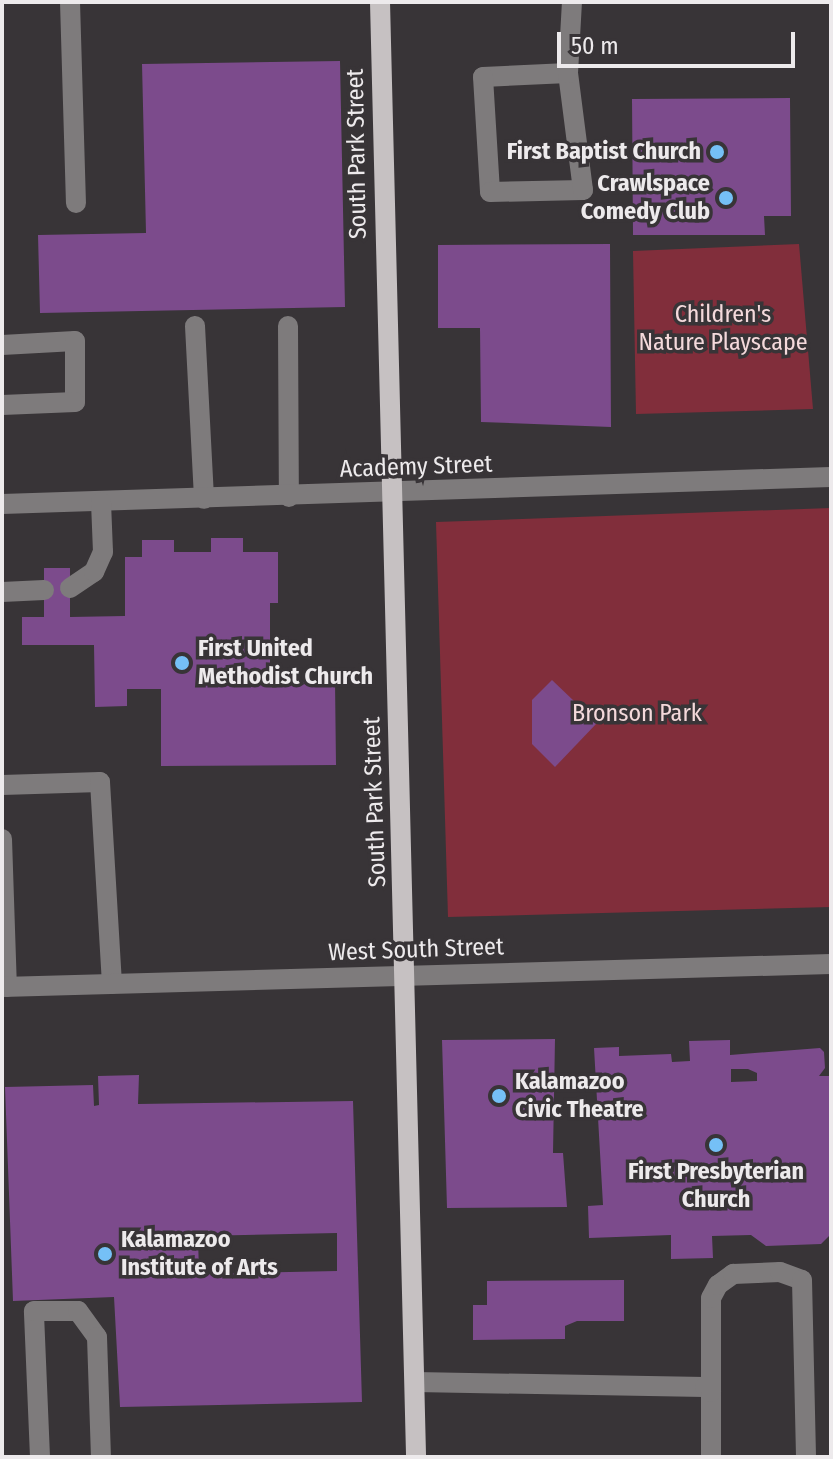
<!DOCTYPE html>
<html>
<head>
<meta charset="utf-8">
<style>
  body { margin:0 }
  #map { position:relative; width:833px; height:1459px; overflow:hidden; background:#383437; font-family:"Fira Sans Condensed",sans-serif }
  div>[style] { position:absolute }
  .green>* { inset:0; background:#812e3b }
  .building>* { inset:0; background:#7c4b8c }
  .minor>* { height:20px; margin:-10px; padding:0 10px; transform-origin:10px; border-radius:10px; background:#7e7b7c }
  .major>* { height:20px; margin:-10px; padding:0 10px; transform-origin:10px; border-radius:10px; background:#c6c1c2 }
  .dots>* { width:22px; height:22px; translate:-50% -50%; box-sizing:border-box; border:4px solid #383437; border-radius:50% }
  span { translate:-50% -50%; white-space:nowrap; text-align:center; line-height:1.15; -webkit-text-stroke:7px #383437; paint-order:stroke }
  .poi-label { font-size:24px; color:#edeaec; font-weight:700 }
  .right { translate:-100% -50%; text-align:right }
  .left { translate:0 -50%; text-align:left }
  .street-label { font-size:24px; color:#edeaec }
  .park-label { font-size:24px; color:#f4d9db }
  .frame { position:absolute; inset:0; border:4px solid #edeaec; pointer-events:none }
  .scale { position:absolute; left:557px; top:32px; width:238px; height:36px; box-sizing:border-box; border:4px solid #edeaec; border-top:0; padding-left:10px; font-size:24px; line-height:28px; white-space:nowrap; color:#edeaec; -webkit-text-stroke:6px #383437; paint-order:stroke }
</style>
</head>
<body>
<div id="map">
  <div class="green">
    <i style="clip-path:polygon(799px 244px,813px 409px,636px 414px,633px 251px)"></i>
    <i style="clip-path:polygon(831px 508px,831px 907px,448px 917px,436px 522px)"></i>
  </div>
  <div class="building">
    <i style="clip-path:polygon(340px 61px,345px 307px,40px 313px,38px 235px,146px 233px,142px 64px)"></i>
    <i style="clip-path:polygon(790px 98px,791px 216px,764px 216px,765px 235px,633px 235px,632px 99px)"></i>
    <i style="clip-path:polygon(610px 244px,611px 427px,481px 422px,480px 328px,438px 328px,438px 245px)"></i>
    <i style="clip-path:polygon(211px 538px,243px 538px,243px 552px,278px 552px,278px 603px,270px 603px,270px 682px,335px 681px,336px 765px,161px 766px,161px 689px,127px 689px,127px 706px,95px 707px,94px 645px,22px 645px,22px 617px,44px 617px,44px 568px,70px 568px,70px 617px,125px 616px,125px 557px,142px 557px,142px 540px,174px 540px,174px 552px,211px 552px)"></i>
    <i style="clip-path:polygon(552px 680px,597px 723px,555px 767px,532px 744px,532px 700px)"></i>
    <i style="clip-path:polygon(555px 1039px,553px 1153px,563px 1153px,567px 1207px,447px 1208px,442px 1040px)"></i>
    <i style="clip-path:polygon(evenodd,730px 1040px,730px 1055px,820px 1048px,824px 1052px,825px 1068px,819px 1076px,831px 1076px,831px 1234px,821px 1244px,766px 1246px,751px 1235px,712px 1236px,713px 1258px,671px 1259px,671px 1235px,589px 1238px,588px 1206px,603px 1205px,594px 1048px,619px 1047px,619px 1056px,671px 1054px,672px 1062px,690px 1061px,689px 1041px,730px 1040px,731px 1069px,748px 1069px,757px 1073px,757px 1081px,731px 1082px,731px 1069px)"></i>
    <i style="clip-path:polygon(evenodd,139px 1075px,138px 1104px,353px 1101px,362px 1402px,120px 1407px,114px 1297px,13px 1301px,5px 1087px,93px 1085px,94px 1106px,99px 1105px,98px 1076px,139px 1075px,337px 1233px,337px 1271px,199px 1274px,198px 1236px,337px 1233px)"></i>
    <i style="clip-path:polygon(624px 1280px,624px 1321px,577px 1321px,565px 1326px,565px 1339px,473px 1340px,473px 1305px,487px 1305px,487px 1281px)"></i>
  </div>
  <div class="minor">
    <i style="left:70px;top:2px;width:201px;rotate:88.3deg"></i>
    <i style="left:568px;top:73px;width:85px;rotate:177.3deg"></i>
    <i style="left:483px;top:77px;width:115px;rotate:86.5deg"></i>
    <i style="left:490px;top:192px;width:93px;rotate:-1.2deg"></i>
    <i style="left:583px;top:190px;width:118px;rotate:-97.3deg"></i>
    <i style="left:568px;top:73px;width:71px;rotate:-86.8deg"></i>
    <i style="left:195px;top:326px;width:173px;rotate:87deg"></i>
    <i style="left:288px;top:326px;width:171px;rotate:89.7deg"></i>
    <i style="left:2px;top:345px;width:73px;rotate:-3.1deg"></i>
    <i style="left:75px;top:341px;width:61px;rotate:90deg"></i>
    <i style="left:75px;top:402px;width:73px;rotate:177.6deg"></i>
    <i style="left:2px;top:504px;width:829px;rotate:-1.87deg"></i>
    <i style="left:70px;top:588px;width:29px;rotate:-34deg"></i>
    <i style="left:94px;top:572px;width:22px;rotate:-66deg"></i>
    <i style="left:103px;top:552px;width:50px;rotate:-92.3deg"></i>
    <i style="left:2px;top:592px;width:42px;rotate:-2.7deg"></i>
    <i style="left:2px;top:785px;width:98px;rotate:-1.8deg"></i>
    <i style="left:100px;top:782px;width:202px;rotate:86.6deg"></i>
    <i style="left:2px;top:839px;width:148px;rotate:88.1deg"></i>
    <i style="left:2px;top:987px;width:829px;rotate:-1.59deg"></i>
    <i style="left:415px;top:1382px;width:290px;rotate:1deg"></i>
    <i style="left:705px;top:1387px;width:8px;rotate:40deg"></i>
    <i style="left:711px;top:1392px;width:65px;rotate:90deg"></i>
    <i style="left:711px;top:1392px;width:94px;rotate:-90deg"></i>
    <i style="left:711px;top:1298px;width:15px;rotate:-62deg"></i>
    <i style="left:718px;top:1285px;width:19px;rotate:-36deg"></i>
    <i style="left:733px;top:1274px;width:47px;rotate:-2.4deg"></i>
    <i style="left:780px;top:1272px;width:23px;rotate:20deg"></i>
    <i style="left:802px;top:1280px;width:177px;rotate:88.7deg"></i>
    <i style="left:40px;top:1457px;width:146px;rotate:-92.4deg"></i>
    <i style="left:34px;top:1311px;width:44px"></i>
    <i style="left:78px;top:1311px;width:32px;rotate:54deg"></i>
    <i style="left:97px;top:1337px;width:120px;rotate:88.1deg"></i>
  </div>
  <div class="major">
    <i style="left:380px;top:2px;width:1455px;rotate:88.58deg"></i>
  </div>
  <div class="dots">
    <i style="left:717px;top:152px;background:#75c0f6"></i>
    <i style="left:726px;top:198px;background:#75c0f6"></i>
    <i style="left:182px;top:663px;background:#75c0f6"></i>
    <i style="left:499px;top:1096px;background:#75c0f6"></i>
    <i style="left:716px;top:1145px;background:#75c0f6"></i>
    <i style="left:105px;top:1254px;background:#75c0f6"></i>
  </div>
  <div class="poi-label">
    <span class="right" style="left:701px;top:152px">First Baptist Church</span>
    <span class="right" style="left:710px;top:198px">Crawlspace<br>Comedy Club</span>
    <span class="left" style="left:198px;top:663px">First United<br>Methodist Church</span>
    <span class="left" style="left:515px;top:1096px">Kalamazoo<br>Civic Theatre</span>
    <span style="left:716px;top:1186px">First Presbyterian<br>Church</span>
    <span class="left" style="left:121px;top:1254px">Kalamazoo<br>Institute of Arts</span>
  </div>
  <div class="street-label">
    <span style="left:357px;top:154px;rotate:-91deg">South Park Street</span>
    <span style="left:416px;top:467px;rotate:-2deg">Academy Street</span>
    <span style="left:375px;top:802px;rotate:-92deg">South Park Street</span>
    <span style="left:416px;top:950px;rotate:-2deg">West South Street</span>
  </div>
  <div class="park-label">
    <span style="left:723px;top:329px">Children's<br>Nature Playscape</span>
    <span style="left:637px;top:714px">Bronson Park</span>
  </div>
  <div class="frame"></div>
  <div class="scale">50 m</div>
</div>
</body>
</html>
